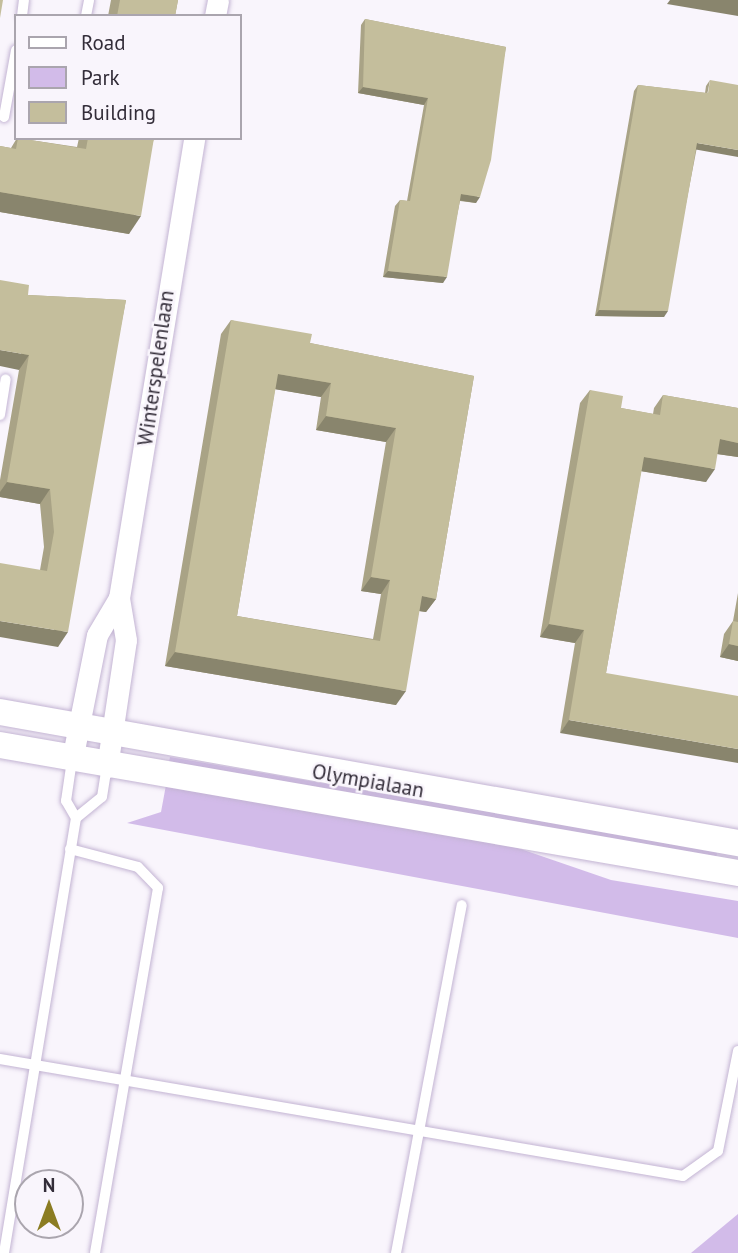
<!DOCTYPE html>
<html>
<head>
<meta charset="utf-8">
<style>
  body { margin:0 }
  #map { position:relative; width:738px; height:1253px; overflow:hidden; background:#f9f5fc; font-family:"PT Sans",sans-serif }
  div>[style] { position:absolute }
  .green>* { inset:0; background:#d2bbe9 }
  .roads { filter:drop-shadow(0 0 2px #c3b4d3) drop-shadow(0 0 2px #c3b4d3) }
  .service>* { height:10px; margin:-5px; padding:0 5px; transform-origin:5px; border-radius:5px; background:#fff }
  .minor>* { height:21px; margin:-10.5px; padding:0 10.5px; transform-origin:10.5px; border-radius:10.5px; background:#fff }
  .tertiary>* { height:26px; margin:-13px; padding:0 13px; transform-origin:13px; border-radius:13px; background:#fff }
  .wall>* { inset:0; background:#a9a386 }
  .shaded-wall>* { inset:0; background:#89856d }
  .building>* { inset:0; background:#c4be9c }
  span { translate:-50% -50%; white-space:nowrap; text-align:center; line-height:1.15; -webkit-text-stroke:5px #f9f5fc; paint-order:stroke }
  .street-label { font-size:21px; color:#332d39 }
  .legend { position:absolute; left:14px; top:14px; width:228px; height:126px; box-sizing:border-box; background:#f9f5fc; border:2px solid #aaa5ae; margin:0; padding:9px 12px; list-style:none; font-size:21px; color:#332d39 }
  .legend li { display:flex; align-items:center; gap:14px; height:35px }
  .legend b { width:35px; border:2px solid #aaa5ae }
  .north { position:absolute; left:14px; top:1169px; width:70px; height:70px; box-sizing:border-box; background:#f9f5fc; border:2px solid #aaa5ae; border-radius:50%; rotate:0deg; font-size:19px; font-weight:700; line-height:28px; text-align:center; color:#332d39 }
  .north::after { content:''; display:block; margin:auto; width:24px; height:32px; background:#8b7c22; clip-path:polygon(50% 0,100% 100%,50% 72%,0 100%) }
</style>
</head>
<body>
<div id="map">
  <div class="green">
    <i style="clip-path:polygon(170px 757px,717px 851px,716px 862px,168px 768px)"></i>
    <i style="clip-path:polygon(166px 785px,515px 847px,611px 880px,738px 901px,738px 938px,127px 823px,161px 812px)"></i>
    <i style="clip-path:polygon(738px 1214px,738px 1253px,691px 1253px)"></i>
  </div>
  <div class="roads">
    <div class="service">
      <i style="left:22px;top:16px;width:16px;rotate:-83deg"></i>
      <i style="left:86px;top:16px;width:16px;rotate:-79deg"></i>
      <i style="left:4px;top:117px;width:68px;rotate:-79.8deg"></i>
      <i style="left:0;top:415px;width:36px;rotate:-81deg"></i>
      <i style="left:76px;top:818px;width:33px;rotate:-39deg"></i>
      <i style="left:102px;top:797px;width:30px;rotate:-81deg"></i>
      <i style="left:70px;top:849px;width:70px;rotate:14.8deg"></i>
      <i style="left:138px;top:867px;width:29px;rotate:46deg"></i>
      <i style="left:158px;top:888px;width:370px;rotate:99.8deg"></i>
      <i style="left:0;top:1059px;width:693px;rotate:9.72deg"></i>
      <i style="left:683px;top:1176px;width:43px;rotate:-35.5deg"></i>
      <i style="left:718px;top:1151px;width:102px;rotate:-78.7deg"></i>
      <i style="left:4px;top:1253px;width:441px;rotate:-80.6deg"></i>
      <i style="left:76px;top:818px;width:20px;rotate:-120deg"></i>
      <i style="left:66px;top:801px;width:41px;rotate:-81.7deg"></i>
      <i style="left:396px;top:1253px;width:354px;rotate:-79.3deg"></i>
    </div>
    <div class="minor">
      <i style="left:215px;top:16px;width:16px;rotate:-79deg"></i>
      <i style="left:72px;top:760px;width:127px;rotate:-78.7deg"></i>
      <i style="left:97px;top:635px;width:43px;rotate:-59.3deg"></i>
      <i style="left:107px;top:767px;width:128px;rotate:-81.5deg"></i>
      <i style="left:126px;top:640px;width:43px;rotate:-99.5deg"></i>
      <i style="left:119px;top:598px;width:466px;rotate:-80.7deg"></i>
    </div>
    <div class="tertiary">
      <i style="left:0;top:712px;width:750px;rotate:10.07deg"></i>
      <i style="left:0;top:745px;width:749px;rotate:9.84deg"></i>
    </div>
  </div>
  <div class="wall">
    <i style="clip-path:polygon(111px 0,178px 0,175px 16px,108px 16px)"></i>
    <i style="clip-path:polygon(365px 19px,506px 47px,476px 203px,460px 201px,443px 283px,383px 277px,395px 206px,400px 200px,407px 201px,424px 105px,358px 93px,361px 25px)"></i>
    <i style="clip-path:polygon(710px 80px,664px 317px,595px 316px,634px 91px,638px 85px,705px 93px,706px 86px)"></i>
    <i style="clip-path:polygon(17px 138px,77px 147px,79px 138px,154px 138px,129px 234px,0 212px,0 146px,11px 148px)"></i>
    <i style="clip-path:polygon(28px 295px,126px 300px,58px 647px,40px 570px,44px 547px,40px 504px,0 497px,0 480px,19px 370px)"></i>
    <i style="clip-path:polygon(evenodd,231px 320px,310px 343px,474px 376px,436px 599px,426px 612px,419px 611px,396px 705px,165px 666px,221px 334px,231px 320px,275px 389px,321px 397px,316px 430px,386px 442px,361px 591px,381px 594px,373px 639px,237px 616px,275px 389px)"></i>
    <i style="clip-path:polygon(590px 390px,621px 408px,653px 414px,654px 408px,663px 395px,738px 408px,738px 457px,717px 454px,706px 482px,641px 471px,606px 673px,560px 733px,575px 643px,540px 637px,580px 403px)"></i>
    <i style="clip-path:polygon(738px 593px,738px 661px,720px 657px,724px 634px,733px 621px)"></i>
  </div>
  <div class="shaded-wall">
    <i style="clip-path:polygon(670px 0,738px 0,738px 16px,667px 4px)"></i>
    <i style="clip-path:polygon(363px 87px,428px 98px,424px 105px,358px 93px)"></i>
    <i style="clip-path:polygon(697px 143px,738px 150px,738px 157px,693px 149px)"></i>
    <i style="clip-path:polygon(0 192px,141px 216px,129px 234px,0 212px)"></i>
    <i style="clip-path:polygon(461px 194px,480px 197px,476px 203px,457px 200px)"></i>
    <i style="clip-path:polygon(388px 271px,447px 277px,443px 283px,383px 277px)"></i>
    <i style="clip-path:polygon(599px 310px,668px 311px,664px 317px,595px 316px)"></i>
    <i style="clip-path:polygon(0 350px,29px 355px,19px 370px,0 366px)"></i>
    <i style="clip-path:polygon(278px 374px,331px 383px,321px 397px,268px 388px)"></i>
    <i style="clip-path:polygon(326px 416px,396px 428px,386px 442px,316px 430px)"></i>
    <i style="clip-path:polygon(720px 439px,738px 443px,738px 457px,710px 453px)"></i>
    <i style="clip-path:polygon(644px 457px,715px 469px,706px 482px,634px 470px)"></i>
    <i style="clip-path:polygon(7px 482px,50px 489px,40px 504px,0 497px,0 492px)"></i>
    <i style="clip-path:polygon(371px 577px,390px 580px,381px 594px,361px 591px)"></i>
    <i style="clip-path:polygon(422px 596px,436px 599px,426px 612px,412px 610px)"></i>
    <i style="clip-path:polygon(0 621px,68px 632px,58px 647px,0 637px)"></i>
    <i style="clip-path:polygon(549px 624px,584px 630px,575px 643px,540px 637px)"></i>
    <i style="clip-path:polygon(729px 644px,738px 646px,738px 661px,720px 657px)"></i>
    <i style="clip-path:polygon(175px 652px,406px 691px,396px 705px,165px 666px)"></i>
    <i style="clip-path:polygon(569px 720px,738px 749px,738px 763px,560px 733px)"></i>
  </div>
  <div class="building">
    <i style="clip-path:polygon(0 0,3px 0,0 18px)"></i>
    <i style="clip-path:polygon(120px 0,178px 0,175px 16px,117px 16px)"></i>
    <i style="clip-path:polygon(365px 19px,506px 47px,491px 160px,480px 197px,461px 194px,447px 277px,388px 271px,400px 200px,410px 201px,428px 98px,363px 87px)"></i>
    <i style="clip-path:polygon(710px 80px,738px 85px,738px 150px,697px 143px,668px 311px,599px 310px,638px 85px,708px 93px)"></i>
    <i style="clip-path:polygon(18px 138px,86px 149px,88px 138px,154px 138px,141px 216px,0 192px,0 146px,16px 149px)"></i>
    <i style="clip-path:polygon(0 280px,29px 285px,28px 295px,126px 300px,68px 632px,0 621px,0 563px,47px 571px,54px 532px,50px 489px,7px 482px,29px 355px,0 350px)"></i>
    <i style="clip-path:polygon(evenodd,231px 320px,312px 334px,310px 343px,474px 376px,436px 599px,422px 596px,406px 691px,175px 652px,231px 320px,278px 374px,331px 383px,326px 416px,396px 428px,371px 577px,390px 580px,380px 641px,237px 616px,278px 374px)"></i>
    <i style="clip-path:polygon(590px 390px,623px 396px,621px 408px,660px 415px,663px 395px,738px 408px,738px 443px,720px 439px,715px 469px,644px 457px,606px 673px,738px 696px,738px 749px,569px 720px,584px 630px,549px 624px)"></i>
    <i style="clip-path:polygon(733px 621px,738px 622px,738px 646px,729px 644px)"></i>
  </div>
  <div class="street-label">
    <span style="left:156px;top:368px;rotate:-82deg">Winterspelenlaan</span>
    <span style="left:368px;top:781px;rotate:10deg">Olympialaan</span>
  </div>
  <ul class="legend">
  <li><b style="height:9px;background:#fff"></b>Road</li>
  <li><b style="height:19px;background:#d2bbe9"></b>Park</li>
  <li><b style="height:19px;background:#c4be9c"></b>Building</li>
  </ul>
  <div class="north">N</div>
</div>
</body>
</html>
